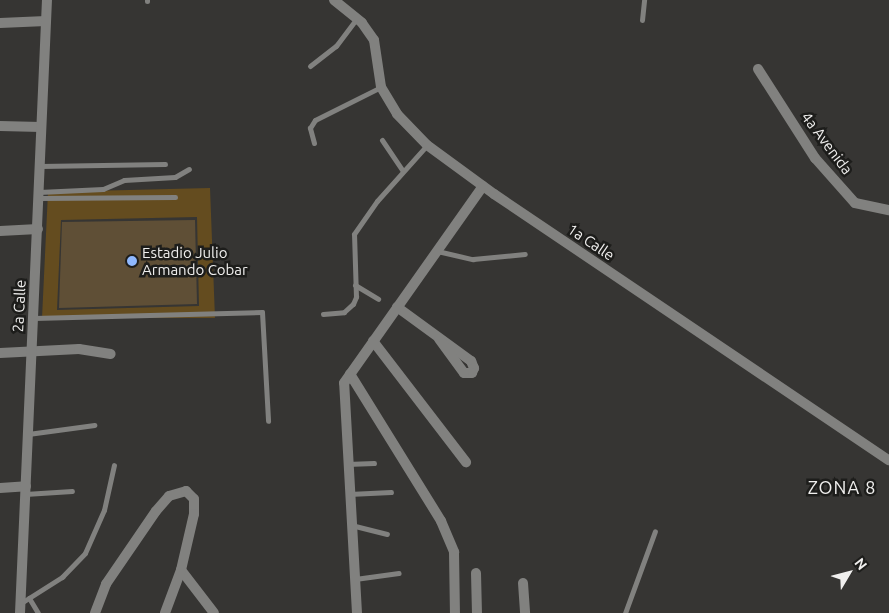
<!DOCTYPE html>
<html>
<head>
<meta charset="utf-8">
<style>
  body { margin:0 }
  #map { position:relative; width:889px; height:613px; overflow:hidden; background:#363533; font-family:Ubuntu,sans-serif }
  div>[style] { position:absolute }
  .green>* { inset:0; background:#5f4f36 }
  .building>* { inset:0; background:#644c1f }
  .service>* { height:5px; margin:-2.5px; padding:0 2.5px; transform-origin:2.5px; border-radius:2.5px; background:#81817f }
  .minor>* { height:10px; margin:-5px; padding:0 5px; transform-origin:5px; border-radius:5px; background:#81817f }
  .dots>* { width:14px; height:14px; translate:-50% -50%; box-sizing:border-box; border:2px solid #1d1d1b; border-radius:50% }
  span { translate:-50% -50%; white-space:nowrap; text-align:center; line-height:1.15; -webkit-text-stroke:5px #1d1d1b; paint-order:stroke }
  .street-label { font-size:15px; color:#f0efee }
  .poi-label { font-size:15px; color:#f0efee }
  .left { translate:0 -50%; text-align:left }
  .quarter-label { font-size:18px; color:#f0efee; letter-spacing:1px }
  .north { position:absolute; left:824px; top:548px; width:50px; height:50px; -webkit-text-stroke:4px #1d1d1b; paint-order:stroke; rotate:53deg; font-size:14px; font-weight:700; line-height:20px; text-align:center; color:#f0efee }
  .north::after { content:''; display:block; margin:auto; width:18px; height:22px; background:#f0efee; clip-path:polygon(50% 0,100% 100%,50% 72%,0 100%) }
</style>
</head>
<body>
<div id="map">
  <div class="green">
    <i style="clip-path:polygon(195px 220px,197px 304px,59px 308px,62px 222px)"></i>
  </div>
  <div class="building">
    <i style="clip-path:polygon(evenodd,210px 188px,215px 318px,42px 318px,48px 192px,210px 188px,197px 217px,199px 306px,57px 310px,61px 220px,197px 217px)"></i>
  </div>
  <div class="service">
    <i style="left:147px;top:0;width:1px;rotate:90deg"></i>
    <i style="left:642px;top:20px;width:20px;rotate:-84deg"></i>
    <i style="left:310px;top:66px;width:33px;rotate:-38deg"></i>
    <i style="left:336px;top:46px;width:34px;rotate:-53deg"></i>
    <i style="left:382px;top:140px;width:36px;rotate:56deg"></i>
    <i style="left:314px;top:143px;width:16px;rotate:-105deg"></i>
    <i style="left:310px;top:128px;width:9px;rotate:-58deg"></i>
    <i style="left:315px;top:120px;width:74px;rotate:-26.6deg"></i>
    <i style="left:40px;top:166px;width:125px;rotate:-0.9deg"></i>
    <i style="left:39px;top:192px;width:64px;rotate:-2.7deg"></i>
    <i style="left:103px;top:189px;width:23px;rotate:-23deg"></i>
    <i style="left:124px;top:180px;width:51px;rotate:-3.4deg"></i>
    <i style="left:175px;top:177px;width:16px;rotate:-30deg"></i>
    <i style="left:39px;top:198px;width:136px;rotate:-0.4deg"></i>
    <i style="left:437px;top:251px;width:37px;rotate:13deg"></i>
    <i style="left:473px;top:259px;width:52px;rotate:-5.5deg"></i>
    <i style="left:355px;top:285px;width:27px;rotate:31deg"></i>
    <i style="left:323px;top:314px;width:21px;rotate:-5deg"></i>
    <i style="left:344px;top:312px;width:12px;rotate:-42deg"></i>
    <i style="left:353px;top:304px;width:8px;rotate:-67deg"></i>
    <i style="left:356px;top:297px;width:63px;rotate:-91.8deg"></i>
    <i style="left:354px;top:234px;width:40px;rotate:-55.1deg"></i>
    <i style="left:377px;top:201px;width:75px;rotate:-48.2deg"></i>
    <i style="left:34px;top:318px;width:228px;rotate:-1.5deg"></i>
    <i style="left:262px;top:312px;width:109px;rotate:86.8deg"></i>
    <i style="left:28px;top:434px;width:67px;rotate:-7.8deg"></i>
    <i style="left:347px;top:464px;width:27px;rotate:-2deg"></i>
    <i style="left:25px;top:494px;width:47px;rotate:-3.7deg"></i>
    <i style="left:349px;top:494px;width:42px;rotate:-2.7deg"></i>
    <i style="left:351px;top:525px;width:37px;rotate:14deg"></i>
    <i style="left:355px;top:579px;width:44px;rotate:-7.8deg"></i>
    <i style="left:29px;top:598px;width:17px;rotate:59deg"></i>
    <i style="left:21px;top:603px;width:49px;rotate:-32.4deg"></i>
    <i style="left:62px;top:577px;width:33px;rotate:-46deg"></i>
    <i style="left:85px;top:553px;width:47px;rotate:-66.2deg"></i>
    <i style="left:104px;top:510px;width:46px;rotate:-77.5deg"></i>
    <i style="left:625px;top:613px;width:87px;rotate:-69.9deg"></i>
  </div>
  <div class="minor">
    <i style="left:334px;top:0;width:36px;rotate:39deg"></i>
    <i style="left:362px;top:23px;width:21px;rotate:55deg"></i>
    <i style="left:374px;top:40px;width:48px;rotate:81.5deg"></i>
    <i style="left:381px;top:87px;width:31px;rotate:59deg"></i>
    <i style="left:397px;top:114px;width:43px;rotate:45.9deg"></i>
    <i style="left:427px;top:145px;width:83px;rotate:36.2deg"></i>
    <i style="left:494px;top:194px;width:476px;rotate:34deg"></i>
    <i style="left:0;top:23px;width:46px;rotate:-2.5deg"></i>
    <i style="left:758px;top:69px;width:106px;rotate:57.4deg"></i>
    <i style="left:815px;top:158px;width:60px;rotate:48.4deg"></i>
    <i style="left:855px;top:203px;width:35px;rotate:12deg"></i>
    <i style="left:0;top:126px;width:41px;rotate:1.4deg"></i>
    <i style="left:0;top:231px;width:38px;rotate:-3deg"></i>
    <i style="left:397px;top:307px;width:92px;rotate:36.1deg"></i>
    <i style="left:471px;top:361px;width:8px;rotate:67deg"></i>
    <i style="left:474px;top:368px;width:5px;rotate:112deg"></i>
    <i style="left:472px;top:373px;width:8px;rotate:180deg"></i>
    <i style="left:464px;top:373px;width:42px;rotate:-126.3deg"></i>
    <i style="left:373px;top:341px;width:153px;rotate:52.5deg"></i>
    <i style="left:0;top:353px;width:79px;rotate:-2.9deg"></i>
    <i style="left:79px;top:349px;width:32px;rotate:9deg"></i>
    <i style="left:350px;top:374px;width:173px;rotate:58.2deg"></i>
    <i style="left:441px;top:521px;width:34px;rotate:67deg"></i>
    <i style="left:454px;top:552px;width:61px;rotate:89.1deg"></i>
    <i style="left:0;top:488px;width:26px;rotate:-4deg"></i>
    <i style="left:181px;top:570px;width:54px;rotate:52.5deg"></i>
    <i style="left:476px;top:573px;width:40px;rotate:88.6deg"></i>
    <i style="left:523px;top:583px;width:30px;rotate:86deg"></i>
    <i style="left:20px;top:613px;width:614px;rotate:-87.48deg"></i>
    <i style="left:95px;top:613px;width:31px;rotate:-69deg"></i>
    <i style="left:106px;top:584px;width:88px;rotate:-55.6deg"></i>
    <i style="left:156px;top:511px;width:20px;rotate:-49deg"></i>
    <i style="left:169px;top:496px;width:18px;rotate:-16deg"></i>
    <i style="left:186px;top:491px;width:11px;rotate:45deg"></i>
    <i style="left:194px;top:499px;width:15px;rotate:90deg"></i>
    <i style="left:194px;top:514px;width:57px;rotate:103.1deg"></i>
    <i style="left:181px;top:570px;width:46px;rotate:110.4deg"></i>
    <i style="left:357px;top:613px;width:230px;rotate:-93.2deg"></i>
    <i style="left:344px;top:383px;width:241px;rotate:-54.8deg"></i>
  </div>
  <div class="dots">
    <i style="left:132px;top:261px;background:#8fb8fd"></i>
  </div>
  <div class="street-label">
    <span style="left:827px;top:143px;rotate:53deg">4a Avenida</span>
    <span style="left:591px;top:242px;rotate:34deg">1a Calle</span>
    <span style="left:19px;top:306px;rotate:-87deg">2a Calle</span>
  </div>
  <div class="poi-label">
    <span class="left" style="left:142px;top:261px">Estadio Julio<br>Armando Cobar</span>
  </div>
  <div class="quarter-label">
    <span style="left:842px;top:487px">ZONA 8</span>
  </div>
  <div class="north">N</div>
</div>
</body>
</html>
